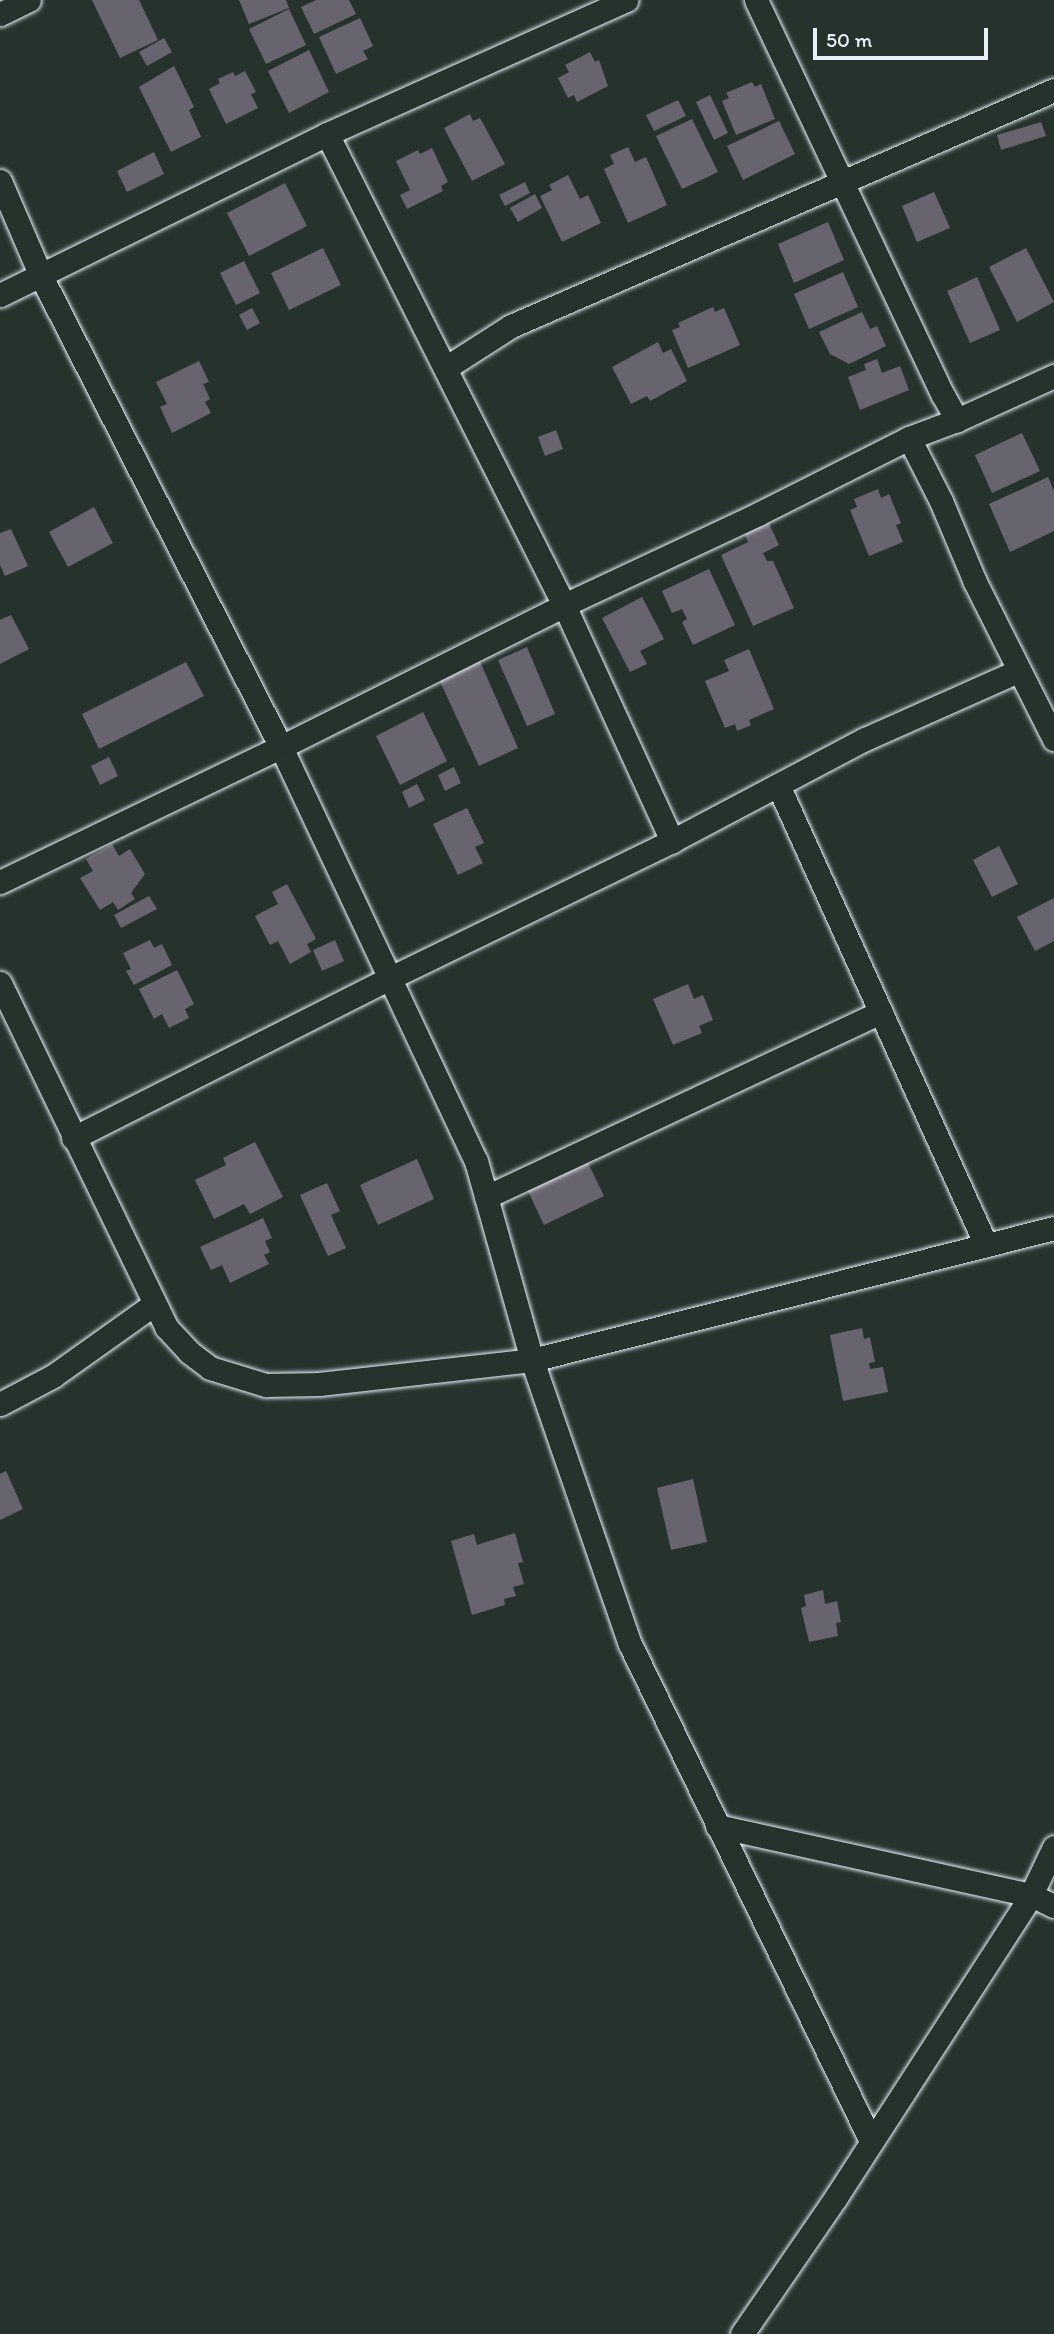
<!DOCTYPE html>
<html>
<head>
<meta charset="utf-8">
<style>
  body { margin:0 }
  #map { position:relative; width:1054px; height:2334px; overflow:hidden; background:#26332d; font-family:Itim,sans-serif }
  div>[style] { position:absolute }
  .building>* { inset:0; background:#68646f }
  .roads { filter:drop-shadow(0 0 2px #e8f1f8) drop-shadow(0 0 2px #e8f1f8) }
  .minor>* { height:23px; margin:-11.5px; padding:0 11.5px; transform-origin:11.5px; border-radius:11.5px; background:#26332d }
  span { translate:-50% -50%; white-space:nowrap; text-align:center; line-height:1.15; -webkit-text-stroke:5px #26332d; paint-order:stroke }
  .scale { position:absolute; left:813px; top:28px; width:175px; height:32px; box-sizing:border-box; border:4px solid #e8f1f8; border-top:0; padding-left:9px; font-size:21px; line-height:24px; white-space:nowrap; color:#e8f1f8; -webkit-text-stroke:5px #26332d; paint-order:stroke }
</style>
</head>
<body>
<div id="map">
  <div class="building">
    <i style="clip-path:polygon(92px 0,139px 0,158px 40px,120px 58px)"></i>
    <i style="clip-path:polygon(239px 0,286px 0,289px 8px,249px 24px)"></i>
    <i style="clip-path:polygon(316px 0,349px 0,356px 14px,314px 34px,301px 7px)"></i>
    <i style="clip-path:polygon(289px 9px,306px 45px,266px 64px,249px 29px)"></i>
    <i style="clip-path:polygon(360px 18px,373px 46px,363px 51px,368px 59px,336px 74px,319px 37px)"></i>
    <i style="clip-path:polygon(164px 38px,172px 52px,147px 66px,139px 52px)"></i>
    <i style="clip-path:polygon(309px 50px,329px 92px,289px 113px,268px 71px)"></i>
    <i style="clip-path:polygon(590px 52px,595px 62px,599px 60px,608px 86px,577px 102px,574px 95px,568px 98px,558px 78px,569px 72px,565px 65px)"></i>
    <i style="clip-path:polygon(174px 66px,194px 107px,189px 110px,201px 137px,171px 152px,139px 87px)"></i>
    <i style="clip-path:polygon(245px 71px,256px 92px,251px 94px,258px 108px,226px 124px,209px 89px,220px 83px,218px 79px,233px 72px,235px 76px)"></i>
    <i style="clip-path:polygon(752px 82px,755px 87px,761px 84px,775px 119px,736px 135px,722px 101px,729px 98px,726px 93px)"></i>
    <i style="clip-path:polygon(710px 95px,728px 133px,714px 140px,696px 102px)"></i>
    <i style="clip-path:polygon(678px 100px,686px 116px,654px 131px,646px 115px)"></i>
    <i style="clip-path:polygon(470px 114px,473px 121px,480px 118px,505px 164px,472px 181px,444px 128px)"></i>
    <i style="clip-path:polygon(692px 119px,718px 172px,682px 189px,656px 136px)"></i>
    <i style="clip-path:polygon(779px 121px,795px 154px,743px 180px,727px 146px)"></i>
    <i style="clip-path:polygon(1041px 122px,1046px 136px,1001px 150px,997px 135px)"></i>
    <i style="clip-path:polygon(628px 147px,635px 162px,646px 157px,667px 205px,628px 223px,604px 169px,614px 164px,610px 155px)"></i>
    <i style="clip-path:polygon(432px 148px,448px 182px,441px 186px,443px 191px,407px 209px,400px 195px,410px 190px,396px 161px,418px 150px,420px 154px)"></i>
    <i style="clip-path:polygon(154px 152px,164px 174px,127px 192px,117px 171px)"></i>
    <i style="clip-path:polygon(568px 175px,580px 199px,588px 195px,601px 223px,562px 242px,540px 196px,552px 190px,549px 185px)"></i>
    <i style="clip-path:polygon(525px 182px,530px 193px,505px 206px,499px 195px)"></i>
    <i style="clip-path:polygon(285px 183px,307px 226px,249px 256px,227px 213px)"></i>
    <i style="clip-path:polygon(934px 192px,950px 228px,917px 242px,902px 206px)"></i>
    <i style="clip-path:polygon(535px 194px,542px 208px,518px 222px,510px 208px)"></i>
    <i style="clip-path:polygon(828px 222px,844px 260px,794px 283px,778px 244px)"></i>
    <i style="clip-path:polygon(323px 248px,341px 285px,289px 310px,271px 273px)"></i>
    <i style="clip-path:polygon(1026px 248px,1054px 302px,1017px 322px,989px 267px)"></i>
    <i style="clip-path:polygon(244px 261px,260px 293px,236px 305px,220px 273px)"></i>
    <i style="clip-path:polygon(843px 272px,858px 307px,809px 329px,794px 294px)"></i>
    <i style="clip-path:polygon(977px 277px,1000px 330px,970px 343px,947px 291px)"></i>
    <i style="clip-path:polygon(713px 307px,715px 312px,724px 308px,740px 345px,688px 368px,672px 330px,680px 327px,678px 323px)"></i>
    <i style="clip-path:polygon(252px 308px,260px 323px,247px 330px,239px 315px)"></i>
    <i style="clip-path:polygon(862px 312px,870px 329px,877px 326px,886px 346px,849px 364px,830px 354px,819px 332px)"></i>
    <i style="clip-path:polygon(658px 342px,663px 353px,671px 349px,687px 381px,650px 401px,647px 396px,631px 404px,612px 367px)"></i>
    <i style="clip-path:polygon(877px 359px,882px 373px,900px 366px,909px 390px,860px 410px,848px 377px,866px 370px,864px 364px)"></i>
    <i style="clip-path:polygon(199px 361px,209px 382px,203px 384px,210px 399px,205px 402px,211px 413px,172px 433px,160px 407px,167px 404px,156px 382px)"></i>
    <i style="clip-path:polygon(556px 430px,563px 449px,545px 456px,538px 437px)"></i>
    <i style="clip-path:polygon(1022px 433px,1040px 471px,992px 493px,975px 455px)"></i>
    <i style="clip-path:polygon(1048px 477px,1054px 491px,1054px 531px,1010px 552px,989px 504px)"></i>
    <i style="clip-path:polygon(878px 489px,881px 498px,889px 494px,901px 523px,896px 525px,903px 542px,869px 556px,850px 510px,857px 507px,854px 499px)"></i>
    <i style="clip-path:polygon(94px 507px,113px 543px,68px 567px,49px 532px)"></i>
    <i style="clip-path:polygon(766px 517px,779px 545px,763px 553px,767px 561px,773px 561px,794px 608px,753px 626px,721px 555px,748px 542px,742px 528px)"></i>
    <i style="clip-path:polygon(11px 529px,28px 566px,5px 576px,0 565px,0 533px)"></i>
    <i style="clip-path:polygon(709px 569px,735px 625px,693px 645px,682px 622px,687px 619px,682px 609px,672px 613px,662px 591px)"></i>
    <i style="clip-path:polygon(642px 597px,664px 639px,640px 651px,647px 664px,630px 672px,602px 618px)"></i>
    <i style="clip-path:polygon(11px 615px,29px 649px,0 664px,0 620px)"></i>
    <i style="clip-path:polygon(527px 647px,555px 714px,527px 726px,498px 660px)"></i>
    <i style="clip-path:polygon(749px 649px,774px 709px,749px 720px,751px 725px,737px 731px,735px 724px,725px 728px,705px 681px,729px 671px,724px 660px)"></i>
    <i style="clip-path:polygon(478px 657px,518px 748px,479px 766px,437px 675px)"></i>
    <i style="clip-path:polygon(186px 662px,204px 696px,99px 749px,82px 714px)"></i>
    <i style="clip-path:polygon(423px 712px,447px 761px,400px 785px,376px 736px)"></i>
    <i style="clip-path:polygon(109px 757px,118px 776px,100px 785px,91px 766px)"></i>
    <i style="clip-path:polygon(454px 767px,461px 783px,445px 791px,438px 775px)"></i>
    <i style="clip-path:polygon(417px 784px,425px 800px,409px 808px,402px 792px)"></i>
    <i style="clip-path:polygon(467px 808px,484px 843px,475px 847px,483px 863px,458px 875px,433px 824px)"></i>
    <i style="clip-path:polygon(112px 844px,119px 856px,130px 849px,145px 874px,131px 893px,135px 899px,118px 910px,113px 902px,100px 910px,80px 878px,93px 871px,86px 859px)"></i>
    <i style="clip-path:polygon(999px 846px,1018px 884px,992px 897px,973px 860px)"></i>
    <i style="clip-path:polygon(287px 884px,316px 939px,307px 944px,311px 952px,290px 964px,278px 941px,270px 945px,255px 916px,278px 904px,272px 892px)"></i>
    <i style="clip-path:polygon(149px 896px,157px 909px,121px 928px,114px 915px)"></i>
    <i style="clip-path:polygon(1054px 898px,1054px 941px,1035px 951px,1017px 917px)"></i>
    <i style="clip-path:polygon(150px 940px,154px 948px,162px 944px,172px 965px,134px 985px,126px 971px,131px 969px,123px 953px)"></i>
    <i style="clip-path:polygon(335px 940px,344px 961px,322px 971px,313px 950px)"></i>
    <i style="clip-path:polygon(177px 970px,194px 1004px,185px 1009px,189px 1018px,169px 1028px,162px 1014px,154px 1019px,139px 989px)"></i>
    <i style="clip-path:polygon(688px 984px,694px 999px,703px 995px,713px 1020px,699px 1026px,702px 1033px,673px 1045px,653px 999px)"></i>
    <i style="clip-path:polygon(255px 1142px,283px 1197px,250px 1214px,244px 1204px,214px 1219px,195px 1180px,226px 1165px,223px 1158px)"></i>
    <i style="clip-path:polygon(417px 1159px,434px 1199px,378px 1225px,360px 1185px)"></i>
    <i style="clip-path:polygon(586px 1159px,604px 1196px,544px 1225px,526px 1187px)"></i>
    <i style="clip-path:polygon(327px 1183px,340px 1211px,331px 1215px,346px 1248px,328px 1256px,300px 1195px)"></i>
    <i style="clip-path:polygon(263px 1218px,272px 1238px,265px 1241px,270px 1252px,264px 1255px,269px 1264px,230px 1283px,222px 1265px,211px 1270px,200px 1247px)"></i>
    <i style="clip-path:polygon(862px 1328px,864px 1339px,870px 1337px,875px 1362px,869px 1363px,870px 1369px,883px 1367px,888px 1392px,843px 1401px,830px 1335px)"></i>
    <i style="clip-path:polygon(6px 1471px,23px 1509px,0 1520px,0 1474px)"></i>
    <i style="clip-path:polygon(693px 1479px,707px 1542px,671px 1550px,657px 1488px)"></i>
    <i style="clip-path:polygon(515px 1533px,523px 1562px,518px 1563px,524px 1584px,513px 1587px,516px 1596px,504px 1599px,505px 1605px,472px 1615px,451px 1541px,474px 1534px,477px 1545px)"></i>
    <i style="clip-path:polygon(823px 1590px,825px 1604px,837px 1601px,841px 1622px,836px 1623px,838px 1636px,809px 1642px,801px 1608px,806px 1606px,804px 1595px)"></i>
  </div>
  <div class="roads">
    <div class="minor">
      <i style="left:756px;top:0;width:437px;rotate:64.7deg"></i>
      <i style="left:943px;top:395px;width:29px;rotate:61deg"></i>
      <i style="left:0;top:14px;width:32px;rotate:-26deg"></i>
      <i style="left:327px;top:134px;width:527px;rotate:63.29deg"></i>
      <i style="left:564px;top:605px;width:260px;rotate:65.4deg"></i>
      <i style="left:0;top:181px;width:103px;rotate:66.7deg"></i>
      <i style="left:41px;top:276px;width:529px;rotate:63deg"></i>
      <i style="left:281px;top:747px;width:458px;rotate:64.8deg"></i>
      <i style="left:476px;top:1161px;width:207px;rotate:74.3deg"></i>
      <i style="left:532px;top:1360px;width:300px;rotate:71deg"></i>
      <i style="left:630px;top:1644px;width:552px;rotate:64.13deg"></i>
      <i style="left:0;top:295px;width:364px;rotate:-26.2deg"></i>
      <i style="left:327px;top:134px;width:328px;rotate:-24.1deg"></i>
      <i style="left:447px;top:367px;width:76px;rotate:-32.6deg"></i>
      <i style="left:511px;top:326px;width:592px;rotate:-23.49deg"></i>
      <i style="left:909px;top:438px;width:71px;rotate:63.1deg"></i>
      <i style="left:941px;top:501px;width:88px;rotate:67.2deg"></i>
      <i style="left:975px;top:582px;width:176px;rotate:63.3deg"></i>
      <i style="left:778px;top:785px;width:505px;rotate:65.67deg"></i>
      <i style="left:0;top:882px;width:312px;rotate:-25.7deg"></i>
      <i style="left:281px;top:747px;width:317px;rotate:-26.6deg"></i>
      <i style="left:564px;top:605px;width:214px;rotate:-25.1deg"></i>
      <i style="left:758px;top:514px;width:169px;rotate:-26.7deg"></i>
      <i style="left:909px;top:438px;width:51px;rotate:-20.6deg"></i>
      <i style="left:957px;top:420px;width:107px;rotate:-24.4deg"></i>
      <i style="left:0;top:983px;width:382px;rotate:64.2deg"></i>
      <i style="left:166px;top:1327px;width:34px;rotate:47deg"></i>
      <i style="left:189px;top:1352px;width:26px;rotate:37deg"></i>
      <i style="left:210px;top:1368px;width:59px;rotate:16.9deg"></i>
      <i style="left:266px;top:1385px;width:53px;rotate:-1.1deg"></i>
      <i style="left:319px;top:1384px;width:214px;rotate:-6.4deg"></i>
      <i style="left:532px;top:1360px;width:538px;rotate:-14.19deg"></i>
      <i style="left:73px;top:1138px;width:353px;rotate:-26.8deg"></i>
      <i style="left:388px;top:979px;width:316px;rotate:-25.9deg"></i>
      <i style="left:672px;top:841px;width:218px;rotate:-27.9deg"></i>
      <i style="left:865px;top:739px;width:167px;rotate:-24deg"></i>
      <i style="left:486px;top:1197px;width:436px;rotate:-25.1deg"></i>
      <i style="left:0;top:1404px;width:60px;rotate:-27.8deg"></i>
      <i style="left:53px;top:1376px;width:123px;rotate:-35.4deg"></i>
      <i style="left:717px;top:1826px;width:321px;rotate:12.4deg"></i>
      <i style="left:1031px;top:1895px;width:25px;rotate:26deg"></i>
      <i style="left:742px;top:2334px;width:166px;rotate:-55.5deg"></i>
      <i style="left:836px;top:2197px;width:359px;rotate:-57.1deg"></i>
      <i style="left:1031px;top:1895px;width:53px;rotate:-64.4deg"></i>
    </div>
  </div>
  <div class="scale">50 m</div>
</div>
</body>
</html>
